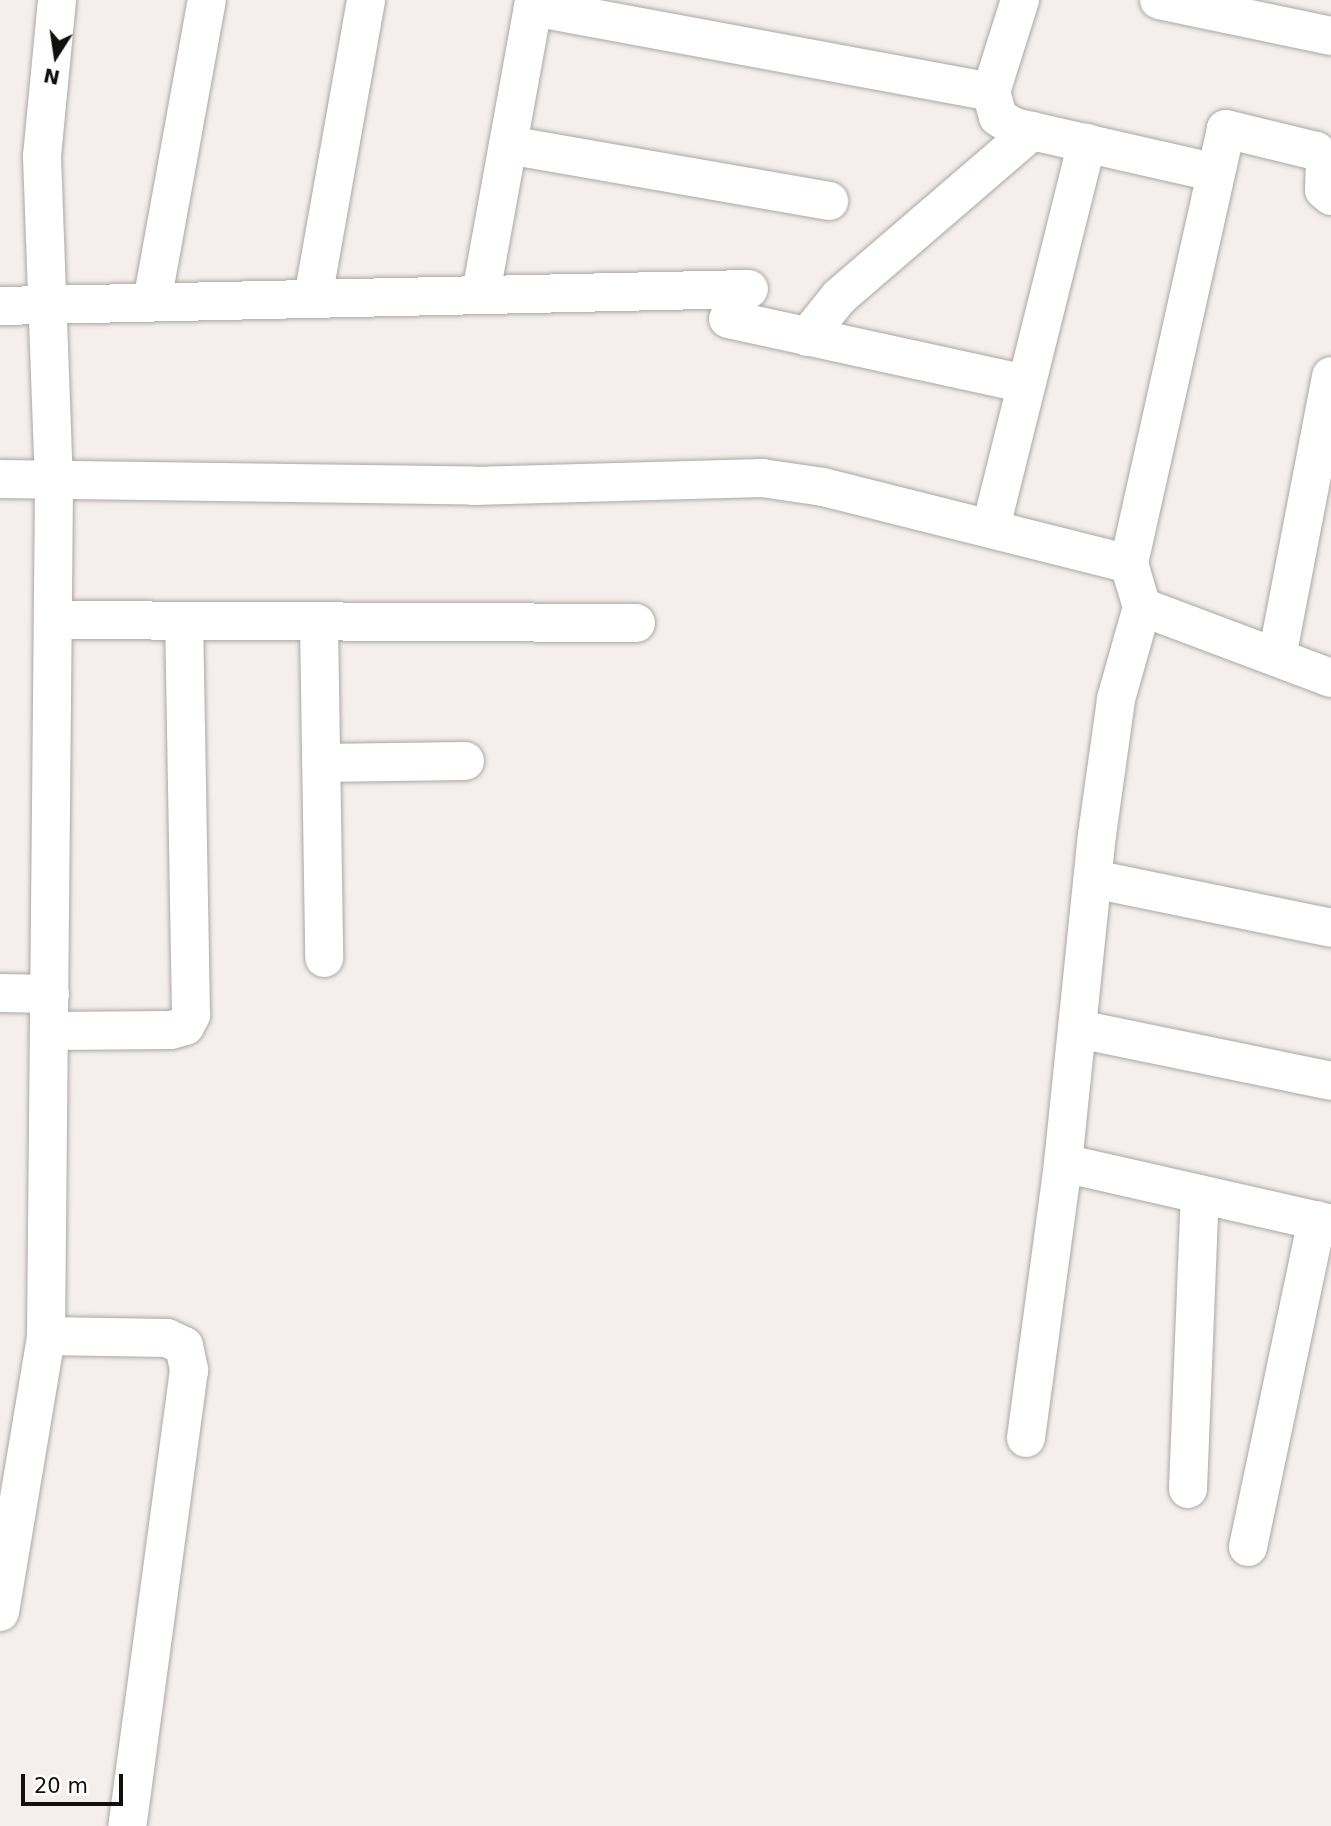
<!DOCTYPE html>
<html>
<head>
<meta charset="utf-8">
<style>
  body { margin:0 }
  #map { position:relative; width:1331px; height:1826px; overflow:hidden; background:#f4efec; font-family:"DejaVu Sans",sans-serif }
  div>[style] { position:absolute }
  .roads { filter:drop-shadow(0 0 2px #aca7a4) drop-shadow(0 0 2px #aca7a4) }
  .minor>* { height:38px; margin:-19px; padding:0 19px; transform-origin:19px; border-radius:19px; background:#fff }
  span { translate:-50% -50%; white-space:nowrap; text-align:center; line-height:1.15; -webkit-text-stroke:5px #fff; paint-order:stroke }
  .north { position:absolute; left:21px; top:21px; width:70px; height:70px; -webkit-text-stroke:5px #fff; paint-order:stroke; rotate:192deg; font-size:19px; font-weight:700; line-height:28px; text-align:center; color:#12100f }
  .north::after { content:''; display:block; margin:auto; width:24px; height:32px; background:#12100f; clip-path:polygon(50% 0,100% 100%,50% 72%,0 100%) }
  .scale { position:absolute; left:21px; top:1774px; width:102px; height:32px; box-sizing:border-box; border:4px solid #12100f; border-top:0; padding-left:9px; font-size:21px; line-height:24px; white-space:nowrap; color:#12100f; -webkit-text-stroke:5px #fff; paint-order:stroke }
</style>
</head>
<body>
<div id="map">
  <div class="roads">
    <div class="minor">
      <i style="left:1020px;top:0;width:96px;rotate:107.5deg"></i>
      <i style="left:991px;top:92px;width:26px;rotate:74deg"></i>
      <i style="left:998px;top:117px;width:19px;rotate:32deg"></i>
      <i style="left:1014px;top:127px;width:207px;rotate:12.8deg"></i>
      <i style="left:1159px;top:0;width:176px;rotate:11.8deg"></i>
      <i style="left:533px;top:7px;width:466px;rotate:10.5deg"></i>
      <i style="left:508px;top:145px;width:326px;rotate:9.9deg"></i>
      <i style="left:1331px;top:196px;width:9px;rotate:-139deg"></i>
      <i style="left:1324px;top:190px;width:30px;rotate:-88deg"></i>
      <i style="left:1325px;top:160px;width:13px;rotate:-135deg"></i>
      <i style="left:1316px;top:151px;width:93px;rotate:-166.3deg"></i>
      <i style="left:1226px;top:129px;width:446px;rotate:102.6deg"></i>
      <i style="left:1129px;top:564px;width:45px;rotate:73.2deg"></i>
      <i style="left:1142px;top:607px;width:202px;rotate:20.6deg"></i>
      <i style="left:481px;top:293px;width:298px;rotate:-79.7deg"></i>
      <i style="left:313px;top:298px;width:303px;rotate:-79.9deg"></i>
      <i style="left:152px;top:302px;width:307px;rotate:-79.7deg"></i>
      <i style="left:0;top:306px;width:749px;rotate:-1.3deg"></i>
      <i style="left:728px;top:319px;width:305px;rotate:12.3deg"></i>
      <i style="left:807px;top:337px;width:51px;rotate:-51.3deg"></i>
      <i style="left:839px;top:297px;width:255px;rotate:-40.7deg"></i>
      <i style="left:0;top:479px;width:473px;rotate:0.8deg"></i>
      <i style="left:473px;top:486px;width:289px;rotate:-1.6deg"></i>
      <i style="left:762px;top:478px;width:62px;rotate:8.4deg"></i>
      <i style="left:823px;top:487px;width:316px;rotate:14.1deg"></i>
      <i style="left:991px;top:527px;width:396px;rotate:-76deg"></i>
      <i style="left:54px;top:620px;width:582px;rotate:0.3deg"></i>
      <i style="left:319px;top:623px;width:335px;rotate:89.1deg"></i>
      <i style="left:1277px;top:657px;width:286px;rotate:-79.1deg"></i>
      <i style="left:321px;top:763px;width:144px;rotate:-0.8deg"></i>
      <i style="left:1093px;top:879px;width:243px;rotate:11.6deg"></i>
      <i style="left:0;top:993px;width:50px;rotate:1.1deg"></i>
      <i style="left:1078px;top:1029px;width:258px;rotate:11.6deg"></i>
      <i style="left:50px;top:1031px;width:121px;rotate:-0.5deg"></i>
      <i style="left:171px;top:1030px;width:15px;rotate:-16deg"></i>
      <i style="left:185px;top:1026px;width:13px;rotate:-61deg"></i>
      <i style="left:191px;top:1015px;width:392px;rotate:-91deg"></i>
      <i style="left:1063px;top:1163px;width:275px;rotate:12.8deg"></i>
      <i style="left:46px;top:1336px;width:121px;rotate:0.9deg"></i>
      <i style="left:167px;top:1338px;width:19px;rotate:25deg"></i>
      <i style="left:184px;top:1346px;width:25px;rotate:78deg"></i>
      <i style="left:189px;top:1370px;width:460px;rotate:97.7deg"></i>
      <i style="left:1026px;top:1438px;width:277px;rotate:-82.3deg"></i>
      <i style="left:1063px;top:1163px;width:330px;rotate:-84.1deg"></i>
      <i style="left:1097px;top:835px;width:137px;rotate:-82deg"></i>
      <i style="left:1116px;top:699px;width:96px;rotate:-74.2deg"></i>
      <i style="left:1188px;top:1489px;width:295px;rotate:-87.7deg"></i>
      <i style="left:1248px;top:1547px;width:334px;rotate:-78.1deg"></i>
      <i style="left:0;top:1612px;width:280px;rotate:-80.5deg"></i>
      <i style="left:46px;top:1336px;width:852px;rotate:-89.46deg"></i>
      <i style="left:54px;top:484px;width:328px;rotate:-92.1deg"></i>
      <i style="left:42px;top:156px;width:157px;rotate:-84.5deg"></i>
    </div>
  </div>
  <div class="north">N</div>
  <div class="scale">20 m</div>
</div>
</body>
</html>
